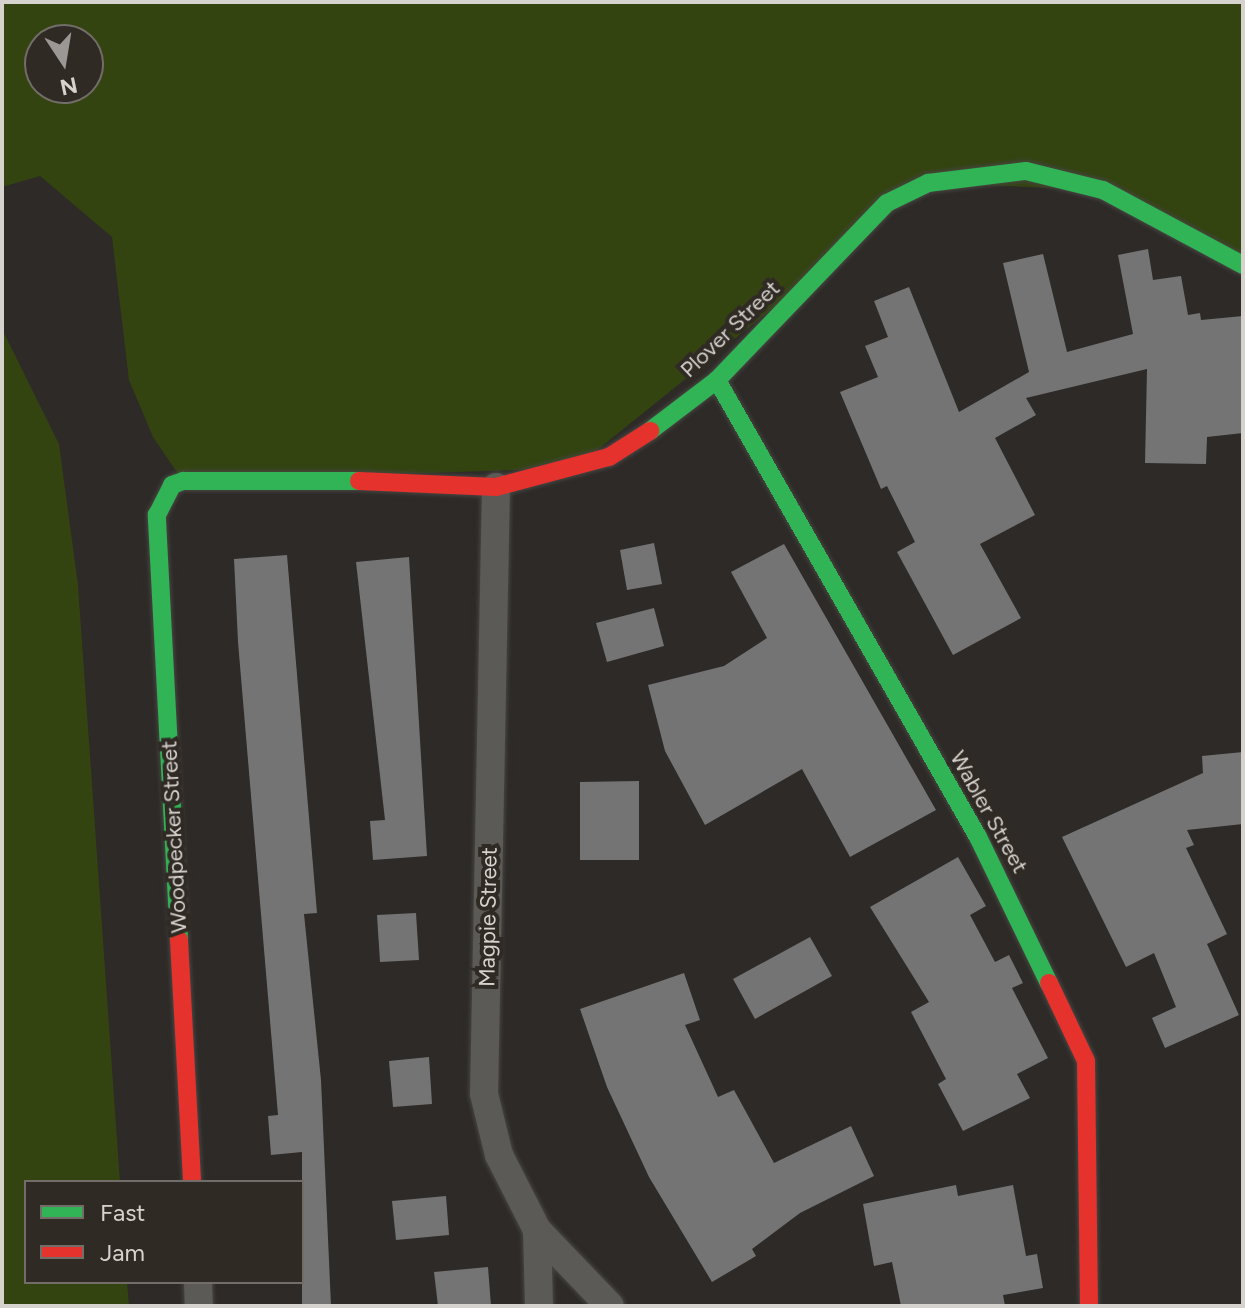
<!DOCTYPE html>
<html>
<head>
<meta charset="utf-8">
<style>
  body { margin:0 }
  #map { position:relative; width:1245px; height:1308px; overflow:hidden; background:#2d2a27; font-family:Figtree,sans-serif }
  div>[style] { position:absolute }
  .green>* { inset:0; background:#334410 }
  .building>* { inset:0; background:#757475 }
  .roads { filter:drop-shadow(0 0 2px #474542) drop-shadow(0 0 2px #474542) }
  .street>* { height:28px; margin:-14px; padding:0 14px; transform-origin:14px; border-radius:14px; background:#5c5a57 }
  .fast>* { height:18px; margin:-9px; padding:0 9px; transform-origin:9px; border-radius:9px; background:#30b455 }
  .jam>* { height:18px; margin:-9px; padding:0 9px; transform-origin:9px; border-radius:9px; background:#e5322d }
  span { translate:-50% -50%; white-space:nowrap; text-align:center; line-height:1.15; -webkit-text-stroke:8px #302a24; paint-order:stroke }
  .street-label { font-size:22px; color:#d6d2ce }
  .frame { position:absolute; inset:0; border:4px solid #d6d2ce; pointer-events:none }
  .legend { position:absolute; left:24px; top:1180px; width:280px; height:104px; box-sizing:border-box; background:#302a24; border:2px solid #726d68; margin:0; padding:10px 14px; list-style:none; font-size:24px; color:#d6d2ce }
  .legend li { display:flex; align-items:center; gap:16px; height:40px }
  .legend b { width:40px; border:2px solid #726d68 }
  .north { position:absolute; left:24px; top:24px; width:80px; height:80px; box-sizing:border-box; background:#302a24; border:2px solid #726d68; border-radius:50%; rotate:168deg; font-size:22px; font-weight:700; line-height:32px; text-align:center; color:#d6d2ce }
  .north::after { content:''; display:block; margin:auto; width:28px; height:36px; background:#9b9794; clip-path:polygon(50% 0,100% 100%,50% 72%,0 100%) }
</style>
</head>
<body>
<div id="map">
  <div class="green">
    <i style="clip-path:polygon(evenodd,2px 2px,1243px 2px,1243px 265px,1103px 190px,928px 183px,575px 468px,183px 481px,153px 437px,129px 380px,112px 237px,40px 176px,2px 187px,2px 2px,40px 40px,88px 40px,88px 88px,40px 88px,40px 40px)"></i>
    <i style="clip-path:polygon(2px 329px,59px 444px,78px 585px,120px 1182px,26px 1182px,26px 1282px,127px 1282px,129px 1306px,2px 1306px)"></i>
  </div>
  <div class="building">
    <i style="clip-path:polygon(1148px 249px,1153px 280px,1181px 276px,1188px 315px,1200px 313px,1201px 320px,1243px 316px,1243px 433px,1207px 437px,1206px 464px,1145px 463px,1147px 369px,1026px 398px,1036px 415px,995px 438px,1035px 515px,980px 544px,1021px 618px,953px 655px,897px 552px,915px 542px,887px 486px,881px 489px,840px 392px,878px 377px,865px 346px,888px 337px,874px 301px,909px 287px,959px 412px,1029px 372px,1003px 263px,1043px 254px,1067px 352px,1133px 334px,1118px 255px)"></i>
    <i style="clip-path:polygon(654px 543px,662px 584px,627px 590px,620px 550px)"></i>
    <i style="clip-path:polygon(784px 544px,936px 810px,850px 857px,802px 769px,705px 825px,665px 751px,648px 685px,724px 666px,767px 638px,731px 572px)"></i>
    <i style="clip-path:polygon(287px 555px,317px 913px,304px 914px,321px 1080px,331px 1306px,302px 1306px,302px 1152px,271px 1155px,268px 1116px,278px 1115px,238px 642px,234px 559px)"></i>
    <i style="clip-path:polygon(409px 557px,427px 856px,373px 860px,370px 821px,385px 820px,356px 562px)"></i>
    <i style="clip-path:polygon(654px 608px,664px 646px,607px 662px,596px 623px)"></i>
    <i style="clip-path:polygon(1243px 752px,1243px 824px,1187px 830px,1194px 845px,1186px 848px,1227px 934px,1207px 944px,1239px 1015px,1165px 1048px,1152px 1018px,1176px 1007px,1154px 953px,1126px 967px,1062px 837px,1203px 773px,1202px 756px)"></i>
    <i style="clip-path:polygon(639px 781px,639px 860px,580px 860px,580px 782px)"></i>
    <i style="clip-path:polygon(958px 857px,986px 906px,970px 915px,995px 962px,1009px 955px,1023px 983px,1012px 988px,1048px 1058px,1017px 1074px,1030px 1098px,963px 1131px,938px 1084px,946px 1079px,911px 1012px,929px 1002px,870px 907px)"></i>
    <i style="clip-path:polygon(416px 913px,419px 960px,380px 962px,377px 915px)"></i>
    <i style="clip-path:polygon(810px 937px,832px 976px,755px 1019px,733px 979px)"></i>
    <i style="clip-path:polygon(684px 973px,700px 1020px,685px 1025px,718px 1097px,734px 1090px,774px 1163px,851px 1126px,874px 1176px,800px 1213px,752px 1249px,756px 1256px,712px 1282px,649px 1177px,607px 1087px,580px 1009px)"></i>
    <i style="clip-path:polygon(429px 1057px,432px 1104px,393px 1107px,389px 1061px)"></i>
    <i style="clip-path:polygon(956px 1185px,958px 1196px,1013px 1185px,1026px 1256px,1037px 1254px,1043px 1288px,1003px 1295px,1005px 1306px,901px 1306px,892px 1262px,874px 1266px,863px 1204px)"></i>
    <i style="clip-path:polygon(446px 1196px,449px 1235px,396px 1240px,392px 1201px)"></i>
    <i style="clip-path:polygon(488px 1267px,491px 1306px,438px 1306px,434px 1272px)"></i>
  </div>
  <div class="roads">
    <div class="street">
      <i style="left:496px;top:487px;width:607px;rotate:91.13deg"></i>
      <i style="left:484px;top:1094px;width:63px;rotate:76.2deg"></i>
      <i style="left:499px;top:1155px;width:84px;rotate:63.1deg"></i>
      <i style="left:537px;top:1230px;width:105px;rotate:46.2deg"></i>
      <i style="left:537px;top:1230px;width:76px;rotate:88.5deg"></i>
      <i style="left:198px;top:1282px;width:24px;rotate:88deg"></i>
    </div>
    <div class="fast">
      <i style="left:717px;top:380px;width:526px;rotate:60.27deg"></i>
      <i style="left:978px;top:837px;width:162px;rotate:64.1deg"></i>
      <i style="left:650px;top:431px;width:84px;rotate:-37.3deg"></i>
      <i style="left:717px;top:380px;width:245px;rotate:-46.2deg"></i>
      <i style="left:887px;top:203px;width:46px;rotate:-26deg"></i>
      <i style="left:928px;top:183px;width:99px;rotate:-7deg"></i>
      <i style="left:1026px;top:171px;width:79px;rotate:13.9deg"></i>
      <i style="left:1103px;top:190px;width:159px;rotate:28.2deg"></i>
      <i style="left:179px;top:940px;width:426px;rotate:-93deg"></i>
      <i style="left:157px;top:515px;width:34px;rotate:-63deg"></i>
      <i style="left:172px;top:485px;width:12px;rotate:-20deg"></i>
      <i style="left:183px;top:481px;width:176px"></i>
    </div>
    <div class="jam">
      <i style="left:359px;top:481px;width:137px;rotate:2.5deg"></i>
      <i style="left:496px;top:487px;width:117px;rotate:-14.9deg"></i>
      <i style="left:609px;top:457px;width:49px;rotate:-32.4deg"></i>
      <i style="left:179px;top:940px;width:242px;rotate:86.9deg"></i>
      <i style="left:1049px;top:983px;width:86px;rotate:64.6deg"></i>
      <i style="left:1086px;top:1061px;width:245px;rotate:89.3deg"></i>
    </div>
  </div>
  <div class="street-label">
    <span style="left:730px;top:329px;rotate:-44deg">Plover Street</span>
    <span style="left:989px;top:812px;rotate:61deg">Wabler Street</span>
    <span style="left:174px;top:837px;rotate:-93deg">Woodpecker Street</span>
    <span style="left:488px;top:917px;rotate:-89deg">Magpie Street</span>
  </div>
  <div class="frame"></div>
  <ul class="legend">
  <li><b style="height:10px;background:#30b455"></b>Fast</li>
  <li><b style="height:10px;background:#e5322d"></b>Jam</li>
  </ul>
  <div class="north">N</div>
</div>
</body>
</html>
